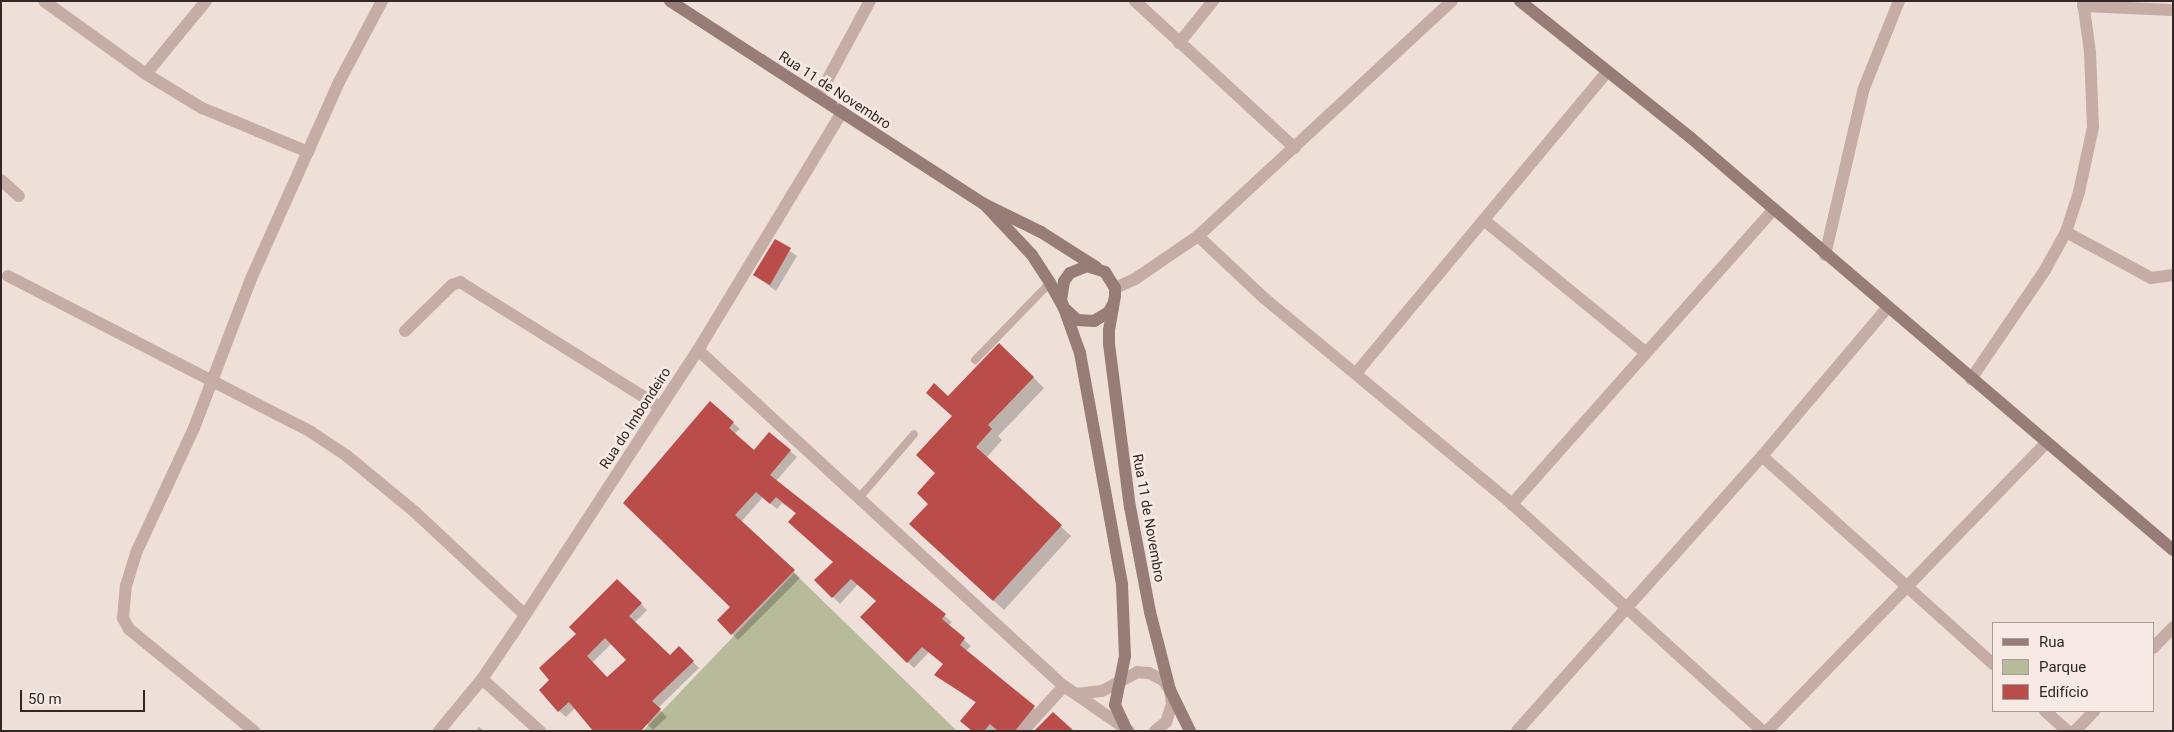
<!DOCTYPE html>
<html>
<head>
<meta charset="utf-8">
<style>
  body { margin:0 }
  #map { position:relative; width:2174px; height:732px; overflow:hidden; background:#eedfd8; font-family:Roboto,sans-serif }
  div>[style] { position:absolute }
  .green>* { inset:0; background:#b8bb9a }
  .shadow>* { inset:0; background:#0003 }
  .building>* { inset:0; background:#ba4d4a }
  .lane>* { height:8px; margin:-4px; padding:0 4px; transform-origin:4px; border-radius:4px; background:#c5ada6 }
  .street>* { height:12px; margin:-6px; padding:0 6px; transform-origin:6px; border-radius:6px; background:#c5ada6 }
  .secondary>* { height:12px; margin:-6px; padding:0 6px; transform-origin:6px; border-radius:6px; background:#987c78 }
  span { translate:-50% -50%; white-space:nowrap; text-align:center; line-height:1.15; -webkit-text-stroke:5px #f7eae4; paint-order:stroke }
  .street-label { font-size:14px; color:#322726 }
  .frame { position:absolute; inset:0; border:2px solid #322726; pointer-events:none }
  .legend { position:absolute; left:1992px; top:622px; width:162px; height:90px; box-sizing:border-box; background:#f7eae4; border:1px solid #a89c98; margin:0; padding:6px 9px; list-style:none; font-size:15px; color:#322726 }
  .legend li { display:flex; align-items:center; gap:10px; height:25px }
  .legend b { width:25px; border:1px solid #a89c98 }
  .scale { position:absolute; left:20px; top:690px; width:125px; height:22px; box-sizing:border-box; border:2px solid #322726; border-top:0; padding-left:6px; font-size:15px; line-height:18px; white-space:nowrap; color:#322726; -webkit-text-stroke:4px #f7eae4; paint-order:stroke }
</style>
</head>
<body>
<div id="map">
  <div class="green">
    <i style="clip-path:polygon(794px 573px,957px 731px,643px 731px)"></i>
  </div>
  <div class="shadow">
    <i style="clip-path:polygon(775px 241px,797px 256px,776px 291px,754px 275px)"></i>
    <i style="clip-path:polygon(1033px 377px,1044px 388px,998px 436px,1002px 440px,986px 458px,1071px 536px,1004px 610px,921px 535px,953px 416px,948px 398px)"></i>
    <i style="clip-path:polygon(710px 403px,740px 429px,734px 434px,754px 452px,769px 433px,797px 457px,776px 481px,952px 622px,948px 626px,971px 646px,966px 651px,1040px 713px,1024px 731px,973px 731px,977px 704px,936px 674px,944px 664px,929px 652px,914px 668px,862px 617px,877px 601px,858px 584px,840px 604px,816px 580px,835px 563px,797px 514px,782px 503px,777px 509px,763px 497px,741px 522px,800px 578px,738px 640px,732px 634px,719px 620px,732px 607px)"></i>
    <i style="clip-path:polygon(evenodd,617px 580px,647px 610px,634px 623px,670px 657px,679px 648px,699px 668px,658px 708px,667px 717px,653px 730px,647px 724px,575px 708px,566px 717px,559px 711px,551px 680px,617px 580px,612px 643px,628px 660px,607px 679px,592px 663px,612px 643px)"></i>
    <i style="clip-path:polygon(479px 727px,484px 731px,476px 731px)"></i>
  </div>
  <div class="building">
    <i style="clip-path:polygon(775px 239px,791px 248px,770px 285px,753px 275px)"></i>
    <i style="clip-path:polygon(999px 343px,1034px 377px,988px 425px,992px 429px,976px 447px,1062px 525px,993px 601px,909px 524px,928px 504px,917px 493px,935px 473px,916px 455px,952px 416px,926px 393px,934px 383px,948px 396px)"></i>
    <i style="clip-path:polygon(710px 401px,734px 422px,729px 428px,754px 450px,769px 432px,791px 450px,770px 475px,946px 614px,942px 619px,965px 638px,960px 645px,1035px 706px,1015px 731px,998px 731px,990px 724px,984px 731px,972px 731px,960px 721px,976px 702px,934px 675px,943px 664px,922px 647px,907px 663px,860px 617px,876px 601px,851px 579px,832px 598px,814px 580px,833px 562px,788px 522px,796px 513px,776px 497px,770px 504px,756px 492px,735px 515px,795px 570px,731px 635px,717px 620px,730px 607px,623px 503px)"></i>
    <i style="clip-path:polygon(evenodd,617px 579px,642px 603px,629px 616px,670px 655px,679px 646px,694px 661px,652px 701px,661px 709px,641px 731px,593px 731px,569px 702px,558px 712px,539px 690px,549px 680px,539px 668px,576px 634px,569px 627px,617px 579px,605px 638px,626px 660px,607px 677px,587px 656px,605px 638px)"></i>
    <i style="clip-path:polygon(1053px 712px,1074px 731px,1034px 731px)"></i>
  </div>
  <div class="lane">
    <i style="left:975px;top:360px;width:107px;rotate:-45.8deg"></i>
    <i style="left:859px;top:498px;width:84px;rotate:-49.3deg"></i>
  </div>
  <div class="street">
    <i style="left:44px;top:1px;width:125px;rotate:35.6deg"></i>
    <i style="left:146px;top:74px;width:66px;rotate:31.3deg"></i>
    <i style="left:202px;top:108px;width:115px;rotate:22.5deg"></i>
    <i style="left:1135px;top:1px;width:217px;rotate:42.6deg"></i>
    <i style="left:2083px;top:6px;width:90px;rotate:2.5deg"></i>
    <i style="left:1179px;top:43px;width:54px;rotate:-51deg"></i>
    <i style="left:146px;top:74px;width:94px;rotate:-50.6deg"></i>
    <i style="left:818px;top:97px;width:109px;rotate:-61.6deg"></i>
    <i style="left:1px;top:180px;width:24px;rotate:42deg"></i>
    <i style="left:1485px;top:221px;width:208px;rotate:39.3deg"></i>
    <i style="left:2066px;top:232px;width:97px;rotate:28.4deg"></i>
    <i style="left:2151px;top:278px;width:22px;rotate:-8deg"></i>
    <i style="left:1198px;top:236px;width:91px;rotate:43.2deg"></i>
    <i style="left:1264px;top:298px;width:322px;rotate:39.7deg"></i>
    <i style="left:1512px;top:504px;width:338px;rotate:42.2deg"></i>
    <i style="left:1825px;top:255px;width:171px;rotate:-76.9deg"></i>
    <i style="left:1864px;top:88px;width:94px;rotate:-68.1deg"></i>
    <i style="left:8px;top:276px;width:341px;rotate:27.2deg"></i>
    <i style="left:311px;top:432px;width:43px;rotate:33.7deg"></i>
    <i style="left:347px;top:456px;width:88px;rotate:39.5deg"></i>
    <i style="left:415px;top:512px;width:151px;rotate:43.1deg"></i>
    <i style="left:1115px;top:288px;width:22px;rotate:-24deg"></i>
    <i style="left:1135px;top:279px;width:76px;rotate:-34.3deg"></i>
    <i style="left:1198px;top:236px;width:346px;rotate:-42.8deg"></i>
    <i style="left:405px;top:331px;width:66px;rotate:-44.4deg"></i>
    <i style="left:452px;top:285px;width:9px;rotate:-21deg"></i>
    <i style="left:460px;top:282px;width:236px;rotate:32deg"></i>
    <i style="left:698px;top:350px;width:497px;rotate:42.6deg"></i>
    <i style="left:1064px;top:686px;width:79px;rotate:34.7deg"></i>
    <i style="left:1357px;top:372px;width:389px;rotate:-50.2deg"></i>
    <i style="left:1971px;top:379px;width:132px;rotate:-55.8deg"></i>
    <i style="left:2045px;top:270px;width:43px;rotate:-61.1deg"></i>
    <i style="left:2066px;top:232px;width:42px;rotate:-72deg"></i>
    <i style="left:2079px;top:192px;width:66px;rotate:-77.8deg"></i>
    <i style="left:2093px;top:127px;width:75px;rotate:-92.3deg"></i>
    <i style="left:2090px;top:52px;width:51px;rotate:-97.8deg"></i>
    <i style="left:1762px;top:456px;width:311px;rotate:42deg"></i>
    <i style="left:1512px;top:504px;width:395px;rotate:-48.4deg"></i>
    <i style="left:2153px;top:648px;width:29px;rotate:-46deg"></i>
    <i style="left:482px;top:679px;width:78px;rotate:41.9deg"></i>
    <i style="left:1076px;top:694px;width:26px;rotate:-7deg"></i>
    <i style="left:1102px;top:691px;width:40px;rotate:-28deg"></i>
    <i style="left:1137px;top:672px;width:12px;rotate:5deg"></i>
    <i style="left:1149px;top:673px;width:16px;rotate:27deg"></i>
    <i style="left:1163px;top:680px;width:12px;rotate:55deg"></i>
    <i style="left:1170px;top:690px;width:14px;rotate:82deg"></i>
    <i style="left:1172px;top:704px;width:19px;rotate:108deg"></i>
    <i style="left:1166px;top:722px;width:14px;rotate:141deg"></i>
    <i style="left:2045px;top:711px;width:30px;rotate:42deg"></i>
    <i style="left:254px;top:731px;width:161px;rotate:-140.8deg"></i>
    <i style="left:129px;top:629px;width:13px;rotate:-119deg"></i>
    <i style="left:123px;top:618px;width:32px;rotate:-85deg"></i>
    <i style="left:126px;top:586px;width:34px;rotate:-73deg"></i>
    <i style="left:136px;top:553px;width:138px;rotate:-65.1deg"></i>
    <i style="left:194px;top:428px;width:157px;rotate:-69.1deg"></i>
    <i style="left:250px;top:281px;width:218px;rotate:-65.9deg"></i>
    <i style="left:339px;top:82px;width:92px;rotate:-62deg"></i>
    <i style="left:439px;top:731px;width:67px;rotate:-50.4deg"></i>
    <i style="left:482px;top:679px;width:53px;rotate:-55.7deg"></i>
    <i style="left:512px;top:635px;width:340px;rotate:-56.9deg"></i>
    <i style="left:698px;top:350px;width:278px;rotate:-58.8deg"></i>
    <i style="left:1023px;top:731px;width:61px;rotate:-47.7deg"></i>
    <i style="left:1517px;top:731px;width:368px;rotate:-48.3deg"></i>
    <i style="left:1762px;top:456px;width:194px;rotate:-49.8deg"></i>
    <i style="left:1767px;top:731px;width:401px;rotate:-45.9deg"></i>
    <i style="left:2075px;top:731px;width:28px;rotate:-46deg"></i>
  </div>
  <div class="secondary">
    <i style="left:670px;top:1px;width:374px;rotate:32.9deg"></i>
    <i style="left:984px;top:204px;width:64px;rotate:26.2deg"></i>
    <i style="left:1041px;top:232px;width:65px;rotate:32.5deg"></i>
    <i style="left:1520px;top:1px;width:219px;rotate:38.7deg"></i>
    <i style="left:1691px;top:138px;width:634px;rotate:40.52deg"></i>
    <i style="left:984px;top:204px;width:70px;rotate:46.7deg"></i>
    <i style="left:1032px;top:255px;width:33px;rotate:57deg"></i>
    <i style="left:1050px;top:283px;width:29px;rotate:61deg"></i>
    <i style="left:1064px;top:308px;width:48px;rotate:70.4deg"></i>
    <i style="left:1080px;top:353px;width:236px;rotate:79.7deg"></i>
    <i style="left:1122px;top:585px;width:71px;rotate:87.6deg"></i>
    <i style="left:1125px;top:656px;width:50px;rotate:101.5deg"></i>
    <i style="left:1115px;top:705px;width:29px;rotate:65deg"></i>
    <i style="left:1113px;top:304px;width:9px;rotate:117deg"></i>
    <i style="left:1109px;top:312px;width:17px;rotate:149deg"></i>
    <i style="left:1094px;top:321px;width:17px;rotate:-177deg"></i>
    <i style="left:1077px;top:320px;width:18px;rotate:-137deg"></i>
    <i style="left:1064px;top:308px;width:9px;rotate:-111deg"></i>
    <i style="left:1061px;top:300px;width:19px;rotate:-81deg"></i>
    <i style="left:1064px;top:281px;width:10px;rotate:-53deg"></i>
    <i style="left:1070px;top:273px;width:18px;rotate:-22deg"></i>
    <i style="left:1087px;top:266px;width:19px;rotate:18deg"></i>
    <i style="left:1105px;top:272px;width:19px;rotate:58deg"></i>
    <i style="left:1115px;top:288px;width:8px;rotate:90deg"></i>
    <i style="left:1115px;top:296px;width:35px;rotate:100deg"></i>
    <i style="left:1109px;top:330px;width:14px;rotate:90deg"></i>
    <i style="left:1109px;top:344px;width:164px;rotate:82.7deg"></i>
    <i style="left:1130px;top:507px;width:107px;rotate:79.2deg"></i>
    <i style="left:1150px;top:612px;width:81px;rotate:75.6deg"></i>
    <i style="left:1170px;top:690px;width:46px;rotate:64deg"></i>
  </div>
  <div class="street-label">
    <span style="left:835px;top:90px;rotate:33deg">Rua 11 de Novembro</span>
    <span style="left:635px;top:418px;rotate:-57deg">Rua do Imbondeiro</span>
    <span style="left:1149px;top:518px;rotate:80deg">Rua 11 de Novembro</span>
  </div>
  <div class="frame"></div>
  <ul class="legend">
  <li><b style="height:6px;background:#987c78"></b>Rua</li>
  <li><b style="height:14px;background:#b8bb9a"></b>Parque</li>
  <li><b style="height:14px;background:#ba4d4a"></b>Edifício</li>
  </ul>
  <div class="scale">50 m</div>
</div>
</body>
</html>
